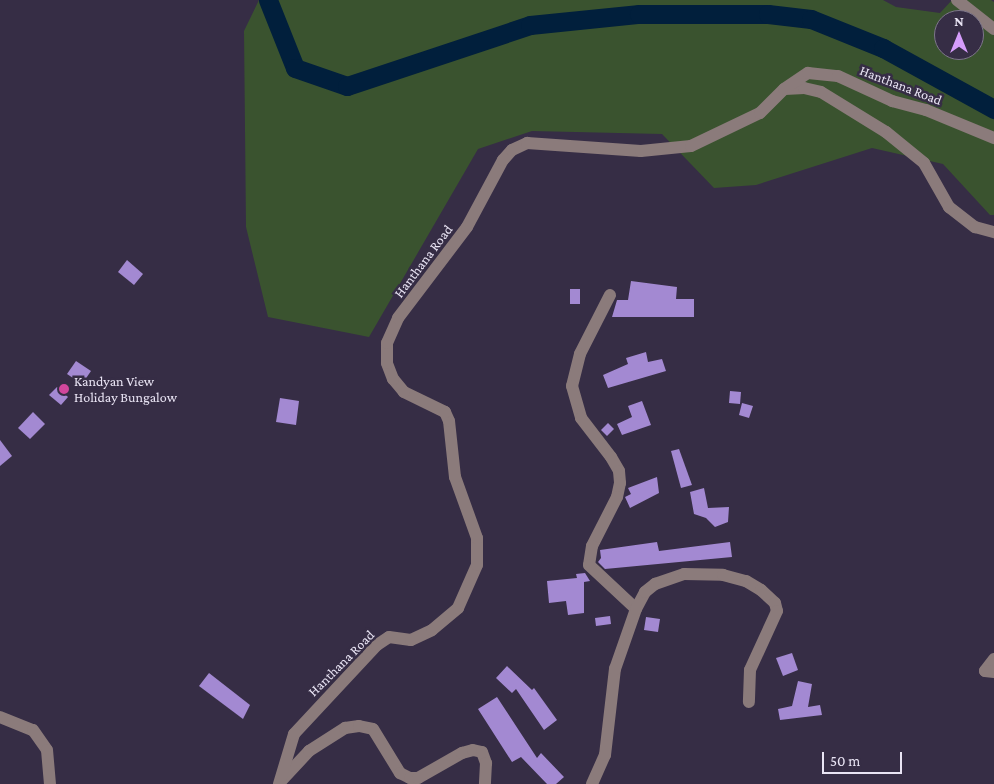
<!DOCTYPE html>
<html>
<head>
<meta charset="utf-8">
<style>
  body { margin:0 }
  #map { position:relative; width:994px; height:784px; overflow:hidden; background:#362d45; font-family:"Crimson Pro",serif }
  div>[style] { position:absolute }
  .green>* { inset:0; background:#3a532f }
  .river>* { height:19px; margin:-9.5px; padding:0 9.5px; transform-origin:9.5px; border-radius:9.5px; background:#011f3c }
  .building>* { inset:0; background:#a389d2 }
  .minor>* { height:12px; margin:-6px; padding:0 6px; transform-origin:6px; border-radius:6px; background:#8b7b7b }
  .dots>* { width:14px; height:14px; translate:-50% -50%; box-sizing:border-box; border:2px solid #362d45; border-radius:50% }
  span { translate:-50% -50%; white-space:nowrap; text-align:center; line-height:1.15; -webkit-text-stroke:5px #362d45; paint-order:stroke }
  .street-label { font-size:14px; color:#e9e4f4 }
  .poi-label { font-size:14px; color:#e9e4f4 }
  .left { translate:0 -50%; text-align:left }
  .north { position:absolute; left:934px; top:10px; width:50px; height:50px; box-sizing:border-box; background:#362d45; border:1px solid #7e768b; border-radius:50%; rotate:0deg; font-size:14px; font-weight:700; line-height:20px; text-align:center; color:#e9e4f4 }
  .north::after { content:''; display:block; margin:auto; width:18px; height:22px; background:#d59cfb; clip-path:polygon(50% 0,100% 100%,50% 72%,0 100%) }
  .scale { position:absolute; left:822px; top:752px; width:80px; height:22px; box-sizing:border-box; border:2px solid #e9e4f4; border-top:0; padding-left:6px; font-size:15px; line-height:18px; white-space:nowrap; color:#e9e4f4; -webkit-text-stroke:4px #362d45; paint-order:stroke }
</style>
</head>
<body>
<div id="map">
  <div class="green">
    <i style="clip-path:polygon(evenodd,259px 0,883px 0,896px 7px,940px 13px,952px 0,991px 0,994px 2px,994px 215px,990px 215px,943px 164px,872px 148px,756px 185px,714px 188px,662px 134px,532px 131px,478px 149px,369px 337px,268px 317px,246px 227px,244px 31px,259px 0,944px 20px,974px 20px,974px 50px,944px 50px,944px 20px)"></i>
  </div>
  <div class="river">
    <i style="left:268px;top:0;width:73px;rotate:68.3deg"></i>
    <i style="left:295px;top:68px;width:55px;rotate:19.1deg"></i>
    <i style="left:347px;top:86px;width:193px;rotate:-18.4deg"></i>
    <i style="left:530px;top:25px;width:110px;rotate:-5.8deg"></i>
    <i style="left:639px;top:14px;width:129px"></i>
    <i style="left:768px;top:14px;width:43px;rotate:6.6deg"></i>
    <i style="left:811px;top:19px;width:78px;rotate:21.9deg"></i>
    <i style="left:883px;top:48px;width:127px;rotate:28.8deg"></i>
  </div>
  <div class="building">
    <i style="clip-path:polygon(127px 260px,143px 274px,134px 285px,118px 272px)"></i>
    <i style="clip-path:polygon(631px 281px,677px 287px,676px 299px,694px 299px,694px 317px,612px 317px,617px 300px,628px 300px)"></i>
    <i style="clip-path:polygon(570px 289px,580px 289px,580px 304px,570px 304px)"></i>
    <i style="clip-path:polygon(646px 352px,648px 362px,662px 359px,666px 371px,608px 388px,603px 375px,628px 364px,626px 358px)"></i>
    <i style="clip-path:polygon(76px 361px,91px 371px,82px 384px,67px 374px)"></i>
    <i style="clip-path:polygon(57px 387px,68px 397px,61px 405px,49px 395px)"></i>
    <i style="clip-path:polygon(730px 391px,741px 392px,740px 404px,729px 403px)"></i>
    <i style="clip-path:polygon(280px 398px,299px 401px,296px 425px,276px 422px)"></i>
    <i style="clip-path:polygon(642px 401px,651px 425px,622px 435px,617px 424px,632px 417px,628px 406px)"></i>
    <i style="clip-path:polygon(742px 403px,753px 406px,749px 418px,739px 415px)"></i>
    <i style="clip-path:polygon(33px 412px,45px 424px,30px 439px,18px 428px)"></i>
    <i style="clip-path:polygon(608px 423px,614px 429px,607px 436px,601px 430px)"></i>
    <i style="clip-path:polygon(0 440px,12px 456px,0 466px)"></i>
    <i style="clip-path:polygon(679px 449px,692px 485px,681px 488px,671px 451px)"></i>
    <i style="clip-path:polygon(657px 477px,659px 493px,630px 508px,625px 497px,631px 494px,628px 488px)"></i>
    <i style="clip-path:polygon(704px 488px,708px 508px,729px 507px,728px 522px,715px 527px,706px 518px,694px 514px,690px 492px)"></i>
    <i style="clip-path:polygon(657px 542px,659px 551px,730px 542px,732px 557px,605px 569px,598px 562px,601px 558px,600px 550px)"></i>
    <i style="clip-path:polygon(585px 573px,590px 581px,584px 582px,584px 613px,568px 615px,566px 601px,549px 603px,547px 581px,577px 578px,576px 574px)"></i>
    <i style="clip-path:polygon(610px 616px,611px 624px,596px 626px,595px 618px)"></i>
    <i style="clip-path:polygon(646px 617px,660px 619px,658px 632px,644px 630px)"></i>
    <i style="clip-path:polygon(792px 653px,798px 670px,783px 676px,776px 658px)"></i>
    <i style="clip-path:polygon(507px 666px,532px 690px,534px 688px,557px 720px,544px 730px,516px 689px,512px 693px,496px 678px)"></i>
    <i style="clip-path:polygon(209px 673px,250px 705px,243px 719px,199px 686px)"></i>
    <i style="clip-path:polygon(798px 681px,812px 684px,808px 707px,820px 705px,822px 715px,780px 720px,778px 709px,792px 706px)"></i>
    <i style="clip-path:polygon(497px 697px,537px 758px,541px 753px,564px 777px,556px 784px,547px 784px,521px 757px,512px 762px,478px 709px)"></i>
  </div>
  <div class="minor">
    <i style="left:957px;top:0;width:47px;rotate:38.1deg"></i>
    <i style="left:785px;top:89px;width:19px;rotate:-3deg"></i>
    <i style="left:804px;top:88px;width:17px;rotate:13deg"></i>
    <i style="left:821px;top:92px;width:76px;rotate:31.6deg"></i>
    <i style="left:886px;top:132px;width:49px;rotate:39.2deg"></i>
    <i style="left:924px;top:163px;width:51px;rotate:60.4deg"></i>
    <i style="left:949px;top:207px;width:33px;rotate:38deg"></i>
    <i style="left:975px;top:227px;width:20px;rotate:15deg"></i>
    <i style="left:610px;top:295px;width:66px;rotate:117deg"></i>
    <i style="left:580px;top:354px;width:33px;rotate:104deg"></i>
    <i style="left:572px;top:386px;width:33px;rotate:74deg"></i>
    <i style="left:581px;top:418px;width:49px;rotate:52.4deg"></i>
    <i style="left:611px;top:457px;width:16px;rotate:60deg"></i>
    <i style="left:619px;top:471px;width:12px;rotate:85deg"></i>
    <i style="left:620px;top:483px;width:14px;rotate:102deg"></i>
    <i style="left:617px;top:497px;width:55px;rotate:117deg"></i>
    <i style="left:592px;top:546px;width:19px;rotate:99deg"></i>
    <i style="left:589px;top:565px;width:64px;rotate:43.1deg"></i>
    <i style="left:994px;top:659px;width:15px;rotate:127deg"></i>
    <i style="left:985px;top:671px;width:9px;rotate:6deg"></i>
    <i style="left:0;top:717px;width:35px;rotate:22deg"></i>
    <i style="left:33px;top:730px;width:24px;rotate:55deg"></i>
    <i style="left:47px;top:750px;width:34px;rotate:85deg"></i>
    <i style="left:282px;top:780px;width:40px;rotate:-47deg"></i>
    <i style="left:309px;top:751px;width:43px;rotate:-32.6deg"></i>
    <i style="left:345px;top:728px;width:14px;rotate:-8deg"></i>
    <i style="left:359px;top:726px;width:14px;rotate:12deg"></i>
    <i style="left:373px;top:729px;width:52px;rotate:58.5deg"></i>
    <i style="left:400px;top:773px;width:11px;rotate:27deg"></i>
    <i style="left:410px;top:778px;width:8px"></i>
    <i style="left:418px;top:778px;width:51px;rotate:-29.6deg"></i>
    <i style="left:462px;top:753px;width:11px;rotate:-15deg"></i>
    <i style="left:473px;top:750px;width:9px;rotate:13deg"></i>
    <i style="left:482px;top:752px;width:12px;rotate:70deg"></i>
    <i style="left:486px;top:763px;width:21px;rotate:93deg"></i>
    <i style="left:279px;top:784px;width:52px;rotate:-73.3deg"></i>
    <i style="left:294px;top:734px;width:122px;rotate:-47deg"></i>
    <i style="left:377px;top:645px;width:14px;rotate:-34deg"></i>
    <i style="left:389px;top:637px;width:22px;rotate:8deg"></i>
    <i style="left:411px;top:640px;width:23px;rotate:-25deg"></i>
    <i style="left:432px;top:630px;width:34px;rotate:-40deg"></i>
    <i style="left:458px;top:608px;width:47px;rotate:-66.2deg"></i>
    <i style="left:477px;top:565px;width:27px;rotate:-90deg"></i>
    <i style="left:477px;top:538px;width:65px;rotate:-109.8deg"></i>
    <i style="left:455px;top:477px;width:56px;rotate:-96.1deg"></i>
    <i style="left:449px;top:421px;width:10px;rotate:-114deg"></i>
    <i style="left:445px;top:412px;width:46px;rotate:-154deg"></i>
    <i style="left:404px;top:392px;width:17px;rotate:-130deg"></i>
    <i style="left:393px;top:379px;width:17px;rotate:-111deg"></i>
    <i style="left:387px;top:363px;width:20px;rotate:-90deg"></i>
    <i style="left:387px;top:343px;width:27px;rotate:-66deg"></i>
    <i style="left:398px;top:318px;width:114px;rotate:-52.8deg"></i>
    <i style="left:467px;top:227px;width:76px;rotate:-61.8deg"></i>
    <i style="left:503px;top:160px;width:13px;rotate:-48deg"></i>
    <i style="left:512px;top:150px;width:17px;rotate:-25deg"></i>
    <i style="left:527px;top:143px;width:114px;rotate:4deg"></i>
    <i style="left:641px;top:151px;width:50px;rotate:-5.7deg"></i>
    <i style="left:691px;top:146px;width:76px;rotate:-25.6deg"></i>
    <i style="left:760px;top:113px;width:34px;rotate:-45deg"></i>
    <i style="left:784px;top:89px;width:29px;rotate:-34deg"></i>
    <i style="left:808px;top:73px;width:30px;rotate:6deg"></i>
    <i style="left:838px;top:76px;width:60px;rotate:24.8deg"></i>
    <i style="left:892px;top:101px;width:35px;rotate:15deg"></i>
    <i style="left:926px;top:110px;width:74px;rotate:22.4deg"></i>
    <i style="left:592px;top:784px;width:32px;rotate:-66deg"></i>
    <i style="left:605px;top:755px;width:87px;rotate:-83.4deg"></i>
    <i style="left:615px;top:669px;width:64px;rotate:-70.7deg"></i>
    <i style="left:636px;top:609px;width:19px;rotate:-62deg"></i>
    <i style="left:645px;top:592px;width:13px;rotate:-39deg"></i>
    <i style="left:655px;top:584px;width:31px;rotate:-19deg"></i>
    <i style="left:684px;top:574px;width:39px;rotate:1deg"></i>
    <i style="left:723px;top:575px;width:24px;rotate:15deg"></i>
    <i style="left:746px;top:581px;width:17px;rotate:31deg"></i>
    <i style="left:761px;top:590px;width:19px;rotate:43deg"></i>
    <i style="left:775px;top:603px;width:8px;rotate:76deg"></i>
    <i style="left:777px;top:611px;width:65px;rotate:114.6deg"></i>
    <i style="left:750px;top:670px;width:32px;rotate:92deg"></i>
  </div>
  <div class="dots">
    <i style="left:64px;top:389px;background:#d1479c"></i>
  </div>
  <div class="street-label">
    <span style="left:901px;top:85px;rotate:21deg">Hanthana Road</span>
    <span style="left:423px;top:261px;rotate:-53deg">Hanthana Road</span>
    <span style="left:341px;top:663px;rotate:-45deg">Hanthana Road</span>
  </div>
  <div class="poi-label">
    <span class="left" style="left:74px;top:389px">Kandyan View<br>Holiday Bungalow</span>
  </div>
  <div class="north">N</div>
  <div class="scale">50 m</div>
</div>
</body>
</html>
